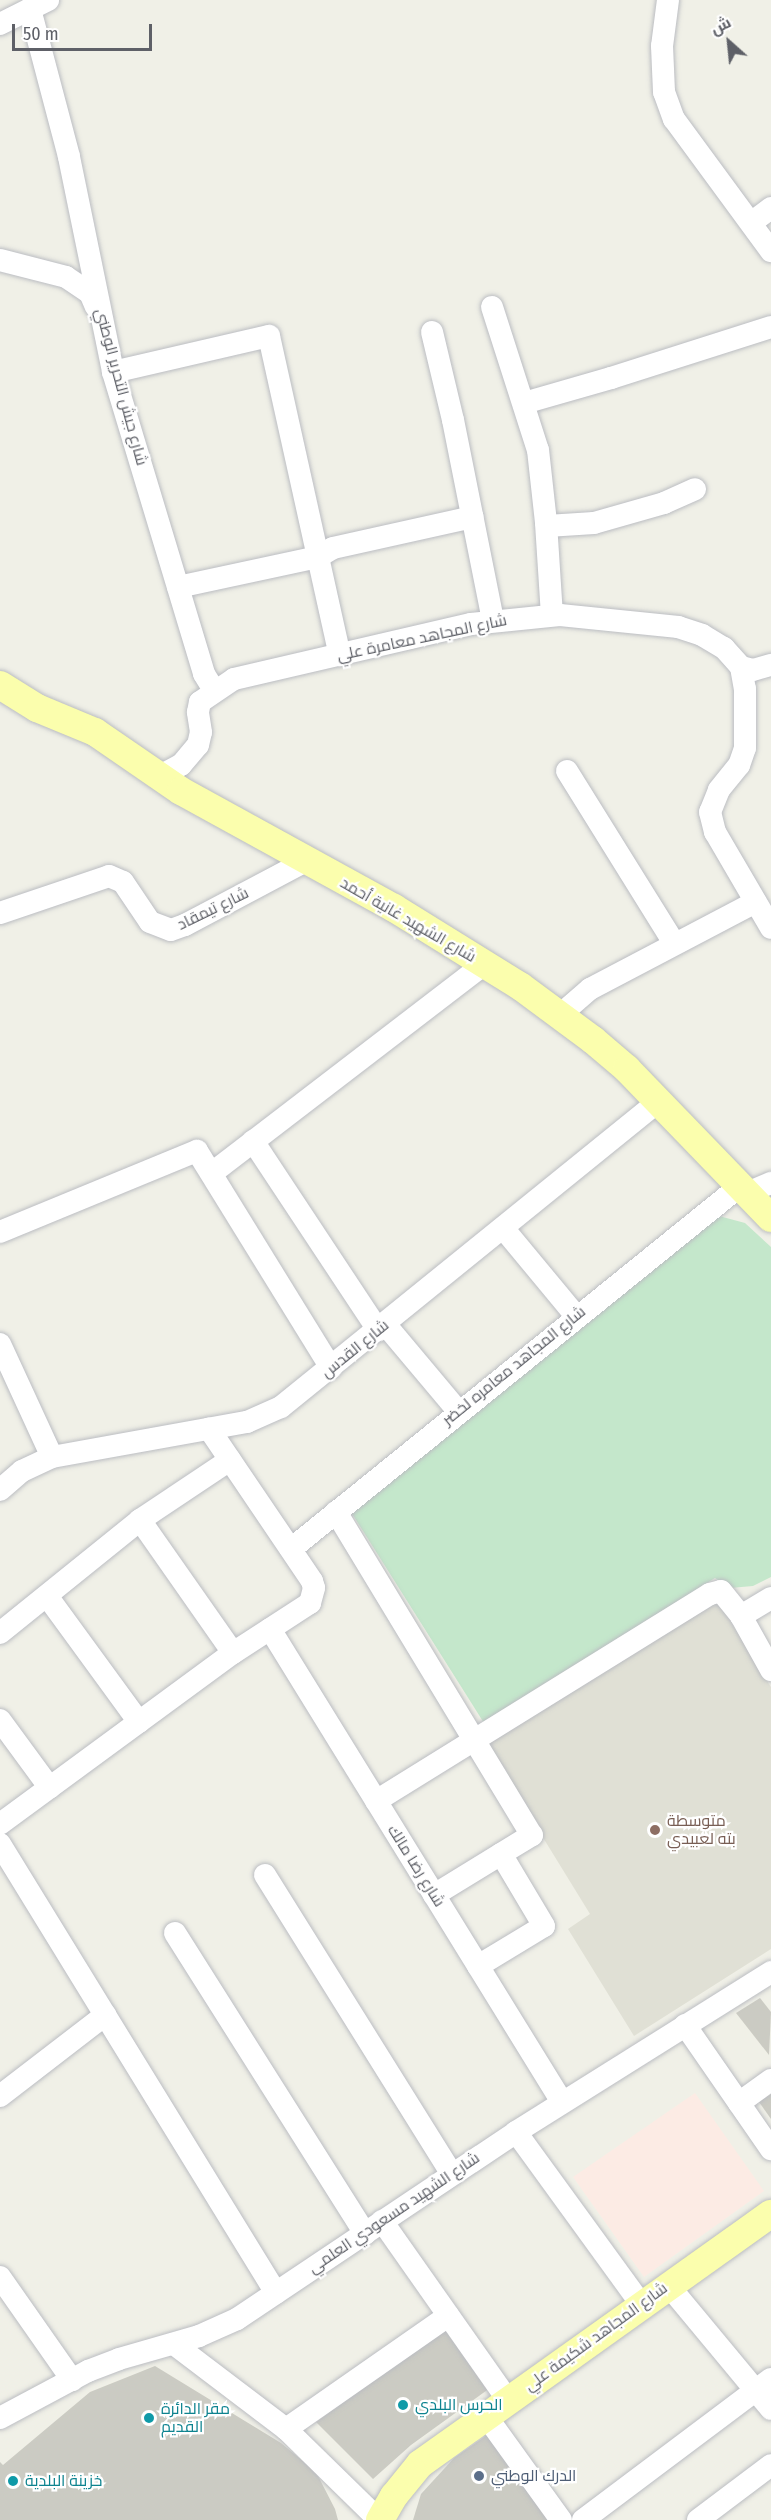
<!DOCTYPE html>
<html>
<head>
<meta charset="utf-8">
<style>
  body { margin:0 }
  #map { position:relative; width:771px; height:2520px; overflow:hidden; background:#f0f0e7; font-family:"Fira Sans Condensed",Cairo,sans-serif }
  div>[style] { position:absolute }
  .education>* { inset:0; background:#e0e0d5 }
  .medical>* { inset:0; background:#fcebe4 }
  .green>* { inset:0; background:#c4e7cb }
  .building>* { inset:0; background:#cbcbc3 }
  .roads { filter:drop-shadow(0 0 2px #bbbdc2) drop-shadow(0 0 2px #bbbdc2) }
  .minor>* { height:22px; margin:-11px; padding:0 11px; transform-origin:11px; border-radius:11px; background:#fff }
  .major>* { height:28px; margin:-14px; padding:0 14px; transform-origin:14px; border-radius:14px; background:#fbfead }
  .dots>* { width:16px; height:16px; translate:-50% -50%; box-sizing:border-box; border:3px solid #fff; border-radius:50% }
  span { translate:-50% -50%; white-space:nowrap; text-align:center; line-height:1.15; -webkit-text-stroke:4.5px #fff; paint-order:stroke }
  .street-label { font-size:16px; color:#5e6067 }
  .education-label { font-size:16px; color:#785e54 }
  .left { translate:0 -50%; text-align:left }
  .culture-label { font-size:16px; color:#0d838f }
  .service-label { font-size:16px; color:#4e5e75 }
  .north { position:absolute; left:699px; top:12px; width:60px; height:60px; -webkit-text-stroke:4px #fff; paint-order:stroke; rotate:333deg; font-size:16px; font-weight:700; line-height:24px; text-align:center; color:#5e6067 }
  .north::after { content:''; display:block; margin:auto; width:21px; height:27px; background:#5e6067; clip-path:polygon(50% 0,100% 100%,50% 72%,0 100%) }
  .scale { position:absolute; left:12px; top:24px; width:140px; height:27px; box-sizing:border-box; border:3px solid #5e6067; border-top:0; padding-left:8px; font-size:18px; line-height:21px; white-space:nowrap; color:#5e6067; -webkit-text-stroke:4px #fff; paint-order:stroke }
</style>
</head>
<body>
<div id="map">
  <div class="education">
    <i style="clip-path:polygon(718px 1601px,771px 1687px,771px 1949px,634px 2036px,568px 1929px,590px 1914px,486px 1745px)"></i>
  </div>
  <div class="medical">
    <i style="clip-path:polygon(695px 2093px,764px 2191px,644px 2277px,573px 2177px)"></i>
  </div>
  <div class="green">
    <i style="clip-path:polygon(719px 1216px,745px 1223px,771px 1247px,771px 1577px,753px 1586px,730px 1588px,715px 1578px,484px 1723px,351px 1512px)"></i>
  </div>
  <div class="building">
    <i style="clip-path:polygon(760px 1998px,771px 2012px,769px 2055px,736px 2013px)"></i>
    <i style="clip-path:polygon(771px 2094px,771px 2119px,759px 2102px)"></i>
    <i style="clip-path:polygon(448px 2327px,490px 2388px,411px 2445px,373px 2479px,316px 2422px)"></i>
    <i style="clip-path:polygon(155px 2366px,281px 2443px,316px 2472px,335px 2509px,338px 2520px,0 2520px,0 2462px,3px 2465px,90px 2392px)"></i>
    <i style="clip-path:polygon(490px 2433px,552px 2520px,413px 2520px,421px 2494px,454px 2458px)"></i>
  </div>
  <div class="roads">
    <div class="minor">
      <i style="left:668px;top:0;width:46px;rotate:97.4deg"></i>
      <i style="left:662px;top:46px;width:46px;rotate:87.5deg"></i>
      <i style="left:664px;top:92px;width:29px;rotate:70deg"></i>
      <i style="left:674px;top:119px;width:164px;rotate:53.7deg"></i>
      <i style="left:30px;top:9px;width:153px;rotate:75.2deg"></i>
      <i style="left:69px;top:157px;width:219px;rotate:78.4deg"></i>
      <i style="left:113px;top:372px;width:315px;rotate:73.2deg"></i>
      <i style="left:204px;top:674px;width:19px;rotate:58deg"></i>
      <i style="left:0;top:24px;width:54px;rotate:-26.6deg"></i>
      <i style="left:751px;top:223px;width:25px;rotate:-37deg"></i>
      <i style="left:0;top:260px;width:68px;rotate:14.4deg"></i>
      <i style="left:66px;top:277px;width:29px;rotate:34deg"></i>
      <i style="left:90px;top:293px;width:15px;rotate:67deg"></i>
      <i style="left:492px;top:307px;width:150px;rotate:72.2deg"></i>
      <i style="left:538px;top:450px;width:73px;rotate:83.7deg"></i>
      <i style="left:546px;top:523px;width:92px;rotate:86.3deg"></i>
      <i style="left:432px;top:332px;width:90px;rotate:76.6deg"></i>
      <i style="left:453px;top:420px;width:205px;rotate:78.7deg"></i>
      <i style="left:113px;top:372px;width:160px;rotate:-13deg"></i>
      <i style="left:269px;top:336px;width:327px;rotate:77.5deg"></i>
      <i style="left:524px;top:403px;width:91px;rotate:-16deg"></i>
      <i style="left:611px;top:378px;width:168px;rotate:-17.7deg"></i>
      <i style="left:547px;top:526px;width:47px;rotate:-3.7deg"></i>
      <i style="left:594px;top:523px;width:73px;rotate:-15.9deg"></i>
      <i style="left:664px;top:503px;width:34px;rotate:-24deg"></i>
      <i style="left:178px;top:587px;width:143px;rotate:-12.1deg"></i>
      <i style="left:318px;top:557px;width:17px;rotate:-31deg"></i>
      <i style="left:333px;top:548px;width:143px;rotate:-12.5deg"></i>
      <i style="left:741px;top:667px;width:22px;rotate:80deg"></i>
      <i style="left:745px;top:689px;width:59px;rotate:90deg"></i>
      <i style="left:745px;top:748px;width:18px;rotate:109deg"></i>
      <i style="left:739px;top:765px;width:32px;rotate:129deg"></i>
      <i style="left:719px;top:790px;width:24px;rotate:112deg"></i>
      <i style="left:710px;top:812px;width:21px;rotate:76deg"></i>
      <i style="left:715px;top:832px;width:111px;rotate:59.7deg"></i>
      <i style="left:567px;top:771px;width:203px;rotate:58.1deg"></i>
      <i style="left:158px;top:777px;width:26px;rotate:-28deg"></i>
      <i style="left:181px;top:765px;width:26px;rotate:-50deg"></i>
      <i style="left:198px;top:745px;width:13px;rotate:-77deg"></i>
      <i style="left:201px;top:732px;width:20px;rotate:-99deg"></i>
      <i style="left:198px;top:712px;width:10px;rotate:-79deg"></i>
      <i style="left:200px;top:702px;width:41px;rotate:-34.1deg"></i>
      <i style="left:234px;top:679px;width:243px;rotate:-13.1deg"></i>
      <i style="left:471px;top:624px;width:89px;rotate:-5.8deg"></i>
      <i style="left:560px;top:615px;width:119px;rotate:5.8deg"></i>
      <i style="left:678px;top:627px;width:25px;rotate:18deg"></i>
      <i style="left:702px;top:635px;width:26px;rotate:31deg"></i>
      <i style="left:724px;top:648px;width:25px;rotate:48deg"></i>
      <i style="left:741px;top:667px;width:12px;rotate:14deg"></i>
      <i style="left:753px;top:670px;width:19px;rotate:-16deg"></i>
      <i style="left:0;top:913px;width:115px;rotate:-18.7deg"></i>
      <i style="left:109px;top:876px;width:15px;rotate:23deg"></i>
      <i style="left:123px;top:882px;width:48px;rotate:56deg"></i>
      <i style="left:150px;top:922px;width:22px;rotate:21deg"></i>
      <i style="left:171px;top:930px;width:15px;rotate:-20deg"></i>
      <i style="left:185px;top:925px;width:137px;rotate:-27.9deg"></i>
      <i style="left:560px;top:1015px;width:40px;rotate:-41deg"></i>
      <i style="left:590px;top:989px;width:187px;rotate:-27.7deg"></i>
      <i style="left:253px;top:1141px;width:227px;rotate:56.5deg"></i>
      <i style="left:212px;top:1173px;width:343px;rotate:-37.5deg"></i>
      <i style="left:747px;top:1193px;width:26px;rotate:-23deg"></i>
      <i style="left:503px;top:1228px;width:114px;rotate:50.3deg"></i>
      <i style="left:0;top:1232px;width:213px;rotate:-22.4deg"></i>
      <i style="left:197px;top:1151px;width:255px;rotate:58.3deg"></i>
      <i style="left:385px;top:1324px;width:114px;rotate:50deg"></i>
      <i style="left:0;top:1344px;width:124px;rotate:65.3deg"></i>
      <i style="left:0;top:1490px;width:29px;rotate:-41deg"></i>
      <i style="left:22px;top:1471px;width:33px;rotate:-25deg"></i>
      <i style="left:52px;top:1457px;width:198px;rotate:-10.2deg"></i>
      <i style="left:247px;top:1422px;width:37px;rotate:-24deg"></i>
      <i style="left:281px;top:1407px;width:486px;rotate:-39deg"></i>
      <i style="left:336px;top:1512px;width:378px;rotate:58.8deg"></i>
      <i style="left:532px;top:1835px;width:115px;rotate:148.5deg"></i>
      <i style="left:140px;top:1520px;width:162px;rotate:55deg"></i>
      <i style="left:291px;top:1549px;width:577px;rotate:-38.95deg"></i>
      <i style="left:47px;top:1596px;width:156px;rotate:53.9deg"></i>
      <i style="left:771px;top:1598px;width:35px;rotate:149deg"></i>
      <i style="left:741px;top:1616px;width:62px;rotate:60.9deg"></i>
      <i style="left:270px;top:1629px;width:556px;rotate:58.31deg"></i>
      <i style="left:0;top:1633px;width:180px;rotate:-38.9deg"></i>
      <i style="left:140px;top:1520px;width:108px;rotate:-33.7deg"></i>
      <i style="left:0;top:1720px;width:84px;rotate:53.7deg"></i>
      <i style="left:376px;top:1801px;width:393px;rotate:-31.8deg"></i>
      <i style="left:710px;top:1594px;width:11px;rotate:-15deg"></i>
      <i style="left:721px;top:1591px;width:32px;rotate:51deg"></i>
      <i style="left:0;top:1824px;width:289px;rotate:-36.3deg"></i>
      <i style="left:233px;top:1653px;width:92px;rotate:-33deg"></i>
      <i style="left:310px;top:1603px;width:16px;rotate:-75deg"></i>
      <i style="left:314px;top:1588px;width:7px;rotate:-106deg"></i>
      <i style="left:312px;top:1581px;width:184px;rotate:-124.1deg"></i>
      <i style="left:0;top:1844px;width:527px;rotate:58.42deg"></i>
      <i style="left:265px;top:1875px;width:353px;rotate:58deg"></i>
      <i style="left:175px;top:1933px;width:356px;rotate:57.7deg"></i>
      <i style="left:478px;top:1966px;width:77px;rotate:-31.2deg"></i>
      <i style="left:544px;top:1926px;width:84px;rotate:-120.8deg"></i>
      <i style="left:685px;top:2025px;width:151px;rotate:55.3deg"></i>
      <i style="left:0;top:2096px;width:133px;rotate:-37.6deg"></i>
      <i style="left:739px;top:2103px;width:39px;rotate:-36deg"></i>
      <i style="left:516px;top:2132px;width:213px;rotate:54deg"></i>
      <i style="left:382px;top:2221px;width:219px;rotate:54.9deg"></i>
      <i style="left:0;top:2277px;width:126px;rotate:55deg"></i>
      <i style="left:668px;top:2285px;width:161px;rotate:50.3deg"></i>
      <i style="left:174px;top:2344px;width:141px;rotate:37.2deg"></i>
      <i style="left:286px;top:2429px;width:130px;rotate:44.4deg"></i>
      <i style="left:486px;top:2416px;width:128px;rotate:54.2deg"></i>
      <i style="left:0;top:2418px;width:100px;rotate:-28.1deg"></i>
      <i style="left:88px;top:2371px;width:33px;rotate:-21deg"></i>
      <i style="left:119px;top:2359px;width:83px;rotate:-16deg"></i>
      <i style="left:199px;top:2336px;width:42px;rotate:-24.1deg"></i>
      <i style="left:237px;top:2319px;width:336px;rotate:-33.8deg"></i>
      <i style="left:516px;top:2132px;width:301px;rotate:-32.1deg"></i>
      <i style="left:286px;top:2429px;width:198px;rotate:-34.9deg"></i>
      <i style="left:583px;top:2520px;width:235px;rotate:-36.9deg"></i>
      <i style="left:698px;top:2520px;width:91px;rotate:-37deg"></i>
    </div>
    <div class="major">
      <i style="left:0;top:685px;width:44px;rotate:31.9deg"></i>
      <i style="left:37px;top:708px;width:63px;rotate:22.5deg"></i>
      <i style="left:95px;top:732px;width:104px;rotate:34.5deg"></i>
      <i style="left:181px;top:791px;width:243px;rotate:28.8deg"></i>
      <i style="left:394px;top:908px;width:148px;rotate:31.8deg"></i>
      <i style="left:520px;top:986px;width:91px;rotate:36.5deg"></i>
      <i style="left:593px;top:1040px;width:45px;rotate:40.5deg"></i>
      <i style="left:627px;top:1069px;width:207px;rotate:46deg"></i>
      <i style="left:380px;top:2520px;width:28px;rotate:-60deg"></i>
      <i style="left:394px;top:2496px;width:41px;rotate:-50.9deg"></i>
      <i style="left:420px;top:2464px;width:431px;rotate:-35.5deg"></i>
    </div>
  </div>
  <div class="dots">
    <i style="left:655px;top:1830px;background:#8d6e63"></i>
    <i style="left:403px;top:2405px;background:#0f9aa8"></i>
    <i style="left:149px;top:2418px;background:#0f9aa8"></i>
    <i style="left:479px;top:2476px;background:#5c6f8a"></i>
    <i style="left:13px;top:2481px;background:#0f9aa8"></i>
  </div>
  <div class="street-label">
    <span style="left:121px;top:387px;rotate:75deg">شارع جيش التحرير الوطني</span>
    <span style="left:422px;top:638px;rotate:-12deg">شارع المجاهد معامرة علي</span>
    <span style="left:213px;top:909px;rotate:-26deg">شارع تيمقاد</span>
    <span style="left:408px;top:920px;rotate:30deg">شارع الشهيد غانية أحمد</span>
    <span style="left:355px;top:1349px;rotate:-39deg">شارع القدس</span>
    <span style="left:514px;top:1366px;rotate:-39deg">شارع المجاهد معامره لخضر</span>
    <span style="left:416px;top:1866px;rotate:58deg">شارع رضا مالك</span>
    <span style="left:394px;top:2213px;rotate:-34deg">شارع الشهيد مسعودي العلمي</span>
    <span style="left:596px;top:2337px;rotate:-36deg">شارع المجاهد شكيمة علي</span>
  </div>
  <div class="education-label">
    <span class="left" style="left:667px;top:1830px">متوسطة<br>بته لعبيدي</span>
  </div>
  <div class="culture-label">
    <span class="left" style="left:415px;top:2405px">الحرس البلدي</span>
    <span class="left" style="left:161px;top:2418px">مقر الدائرة<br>القديم</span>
    <span class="left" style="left:25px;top:2481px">خزينة البلدية</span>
  </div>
  <div class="service-label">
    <span class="left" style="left:491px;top:2476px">الدرك الوطني</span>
  </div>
  <div class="north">ش</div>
  <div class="scale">50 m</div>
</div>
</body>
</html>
